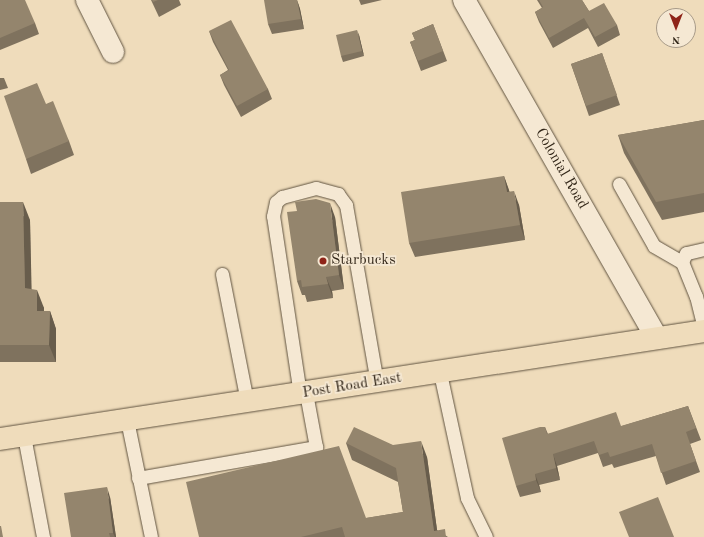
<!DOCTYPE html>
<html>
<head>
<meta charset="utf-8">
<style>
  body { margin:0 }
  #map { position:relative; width:704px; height:537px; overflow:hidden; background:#efdcbb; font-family:"Old Standard TT",serif }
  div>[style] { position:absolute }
  .roads { filter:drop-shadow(0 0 1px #615441) drop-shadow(0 0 1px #615441) }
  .service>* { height:13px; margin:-6.5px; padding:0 6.5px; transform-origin:6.5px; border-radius:6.5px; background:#f5e8d3 }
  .minor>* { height:22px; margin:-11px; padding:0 11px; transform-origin:11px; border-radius:11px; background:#f5e8d3 }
  .primary>* { height:22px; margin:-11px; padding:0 11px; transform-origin:11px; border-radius:11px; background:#efdcbb }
  .wall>* { inset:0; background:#7f725e }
  .shaded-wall>* { inset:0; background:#685d4c }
  .building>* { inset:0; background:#94856d }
  .dots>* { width:11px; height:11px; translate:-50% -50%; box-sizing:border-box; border:2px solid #f5e8d3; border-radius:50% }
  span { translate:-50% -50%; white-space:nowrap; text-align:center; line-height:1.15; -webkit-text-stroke:3.5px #f5e8d3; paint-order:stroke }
  .street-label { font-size:15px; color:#322618 }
  .poi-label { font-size:15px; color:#322618 }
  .left { translate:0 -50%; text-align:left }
  .north { position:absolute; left:656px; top:8px; width:40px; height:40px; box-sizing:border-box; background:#f5e8d3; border:1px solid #a79a88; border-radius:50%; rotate:180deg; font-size:11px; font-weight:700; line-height:16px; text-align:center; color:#322618 }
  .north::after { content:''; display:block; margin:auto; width:14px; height:18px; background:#8f2418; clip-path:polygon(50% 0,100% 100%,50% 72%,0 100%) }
</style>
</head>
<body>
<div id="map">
  <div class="roads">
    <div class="service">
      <i style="left:619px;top:184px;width:71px;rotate:60.6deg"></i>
      <i style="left:654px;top:246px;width:32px;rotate:30deg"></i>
      <i style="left:704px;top:249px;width:18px;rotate:167deg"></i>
      <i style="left:686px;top:253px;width:10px;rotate:114deg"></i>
      <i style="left:682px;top:262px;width:37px;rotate:68deg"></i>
      <i style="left:696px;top:296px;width:33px;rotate:76deg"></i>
      <i style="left:222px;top:274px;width:130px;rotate:78.9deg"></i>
      <i style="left:440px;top:373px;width:128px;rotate:77.8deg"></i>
      <i style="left:467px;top:498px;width:43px;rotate:64deg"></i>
      <i style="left:300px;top:394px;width:180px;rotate:-98.6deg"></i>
      <i style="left:273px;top:216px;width:14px;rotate:-78deg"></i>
      <i style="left:276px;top:202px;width:8px;rotate:-40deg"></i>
      <i style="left:282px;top:197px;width:35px;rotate:-15deg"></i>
      <i style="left:316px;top:188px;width:23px;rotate:15deg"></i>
      <i style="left:338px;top:194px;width:14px;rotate:54deg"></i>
      <i style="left:346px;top:205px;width:180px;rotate:80.1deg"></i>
      <i style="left:127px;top:420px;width:119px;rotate:78.4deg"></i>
      <i style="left:24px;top:436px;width:103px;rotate:79.3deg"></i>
      <i style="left:138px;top:478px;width:181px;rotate:-9.9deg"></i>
      <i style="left:316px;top:447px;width:55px;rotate:-100.5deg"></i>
    </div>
    <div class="minor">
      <i style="left:87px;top:0;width:58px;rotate:63.4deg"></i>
      <i style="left:464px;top:0;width:389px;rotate:60.3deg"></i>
    </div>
    <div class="primary">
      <i style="left:0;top:439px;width:712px;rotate:-8.72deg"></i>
    </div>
  </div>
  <div class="wall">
    <i style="clip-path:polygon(0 0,35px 23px,39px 34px,0 50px)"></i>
    <i style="clip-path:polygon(151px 0,179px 0,181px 5px,159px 17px)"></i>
    <i style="clip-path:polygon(297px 0,300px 9px,304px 29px,272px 34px,268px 24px)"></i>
    <i style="clip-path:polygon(359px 0,382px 0,361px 5px)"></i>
    <i style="clip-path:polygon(537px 0,582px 0,589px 11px,617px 25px,620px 35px,598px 47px,588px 28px,553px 48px,539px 22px,535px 12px,542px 8px)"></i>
    <i style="clip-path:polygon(433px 24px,447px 61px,421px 71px,410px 42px,415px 40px,412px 33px)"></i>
    <i style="clip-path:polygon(209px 31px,268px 89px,272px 99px,241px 117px,224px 85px,220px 75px,228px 70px,213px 42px)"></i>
    <i style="clip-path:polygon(359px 35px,364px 56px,343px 62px,341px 56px)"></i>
    <i style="clip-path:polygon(602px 53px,620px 105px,589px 116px,571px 64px)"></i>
    <i style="clip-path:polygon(0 78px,4px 78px,8px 88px,0 90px)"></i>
    <i style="clip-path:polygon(46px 104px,69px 141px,74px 155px,31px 174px,26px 159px)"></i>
    <i style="clip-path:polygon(704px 120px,704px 212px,662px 220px,624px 153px,618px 135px)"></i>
    <i style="clip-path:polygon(504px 176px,509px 191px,519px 205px,525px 240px,415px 257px,409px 243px)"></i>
    <i style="clip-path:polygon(0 202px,30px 220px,31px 289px,44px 308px,44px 311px,50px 311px,56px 329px,56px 362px,0 362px)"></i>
    <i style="clip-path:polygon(335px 217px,344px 289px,332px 291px,333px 298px,307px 302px,305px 295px,302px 295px,297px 281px)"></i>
    <i style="clip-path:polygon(688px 406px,701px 440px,690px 444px,700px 472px,666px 485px,656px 456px,614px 468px,612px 464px,603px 467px,598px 453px,557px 466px,560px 480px,539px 485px,541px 492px,520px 497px,516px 486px,545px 427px,548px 434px,622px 426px)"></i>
    <i style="clip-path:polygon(346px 443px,393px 445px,427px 457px,437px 530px,448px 537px,199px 537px,366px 518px,403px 512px,398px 482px,352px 460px)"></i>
    <i style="clip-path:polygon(110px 497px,116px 537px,71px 537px)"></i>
  </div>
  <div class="shaded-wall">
    <i style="clip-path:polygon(297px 0,300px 9px,304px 29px,301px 19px)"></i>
    <i style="clip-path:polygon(357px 30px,359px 35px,364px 56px,362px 51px)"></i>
    <i style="clip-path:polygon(504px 176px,509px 190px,512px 206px,507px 192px)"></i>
    <i style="clip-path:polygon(514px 191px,519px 205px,525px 240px,520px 225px)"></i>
    <i style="clip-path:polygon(23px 202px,30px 220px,32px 306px,25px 288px)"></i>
    <i style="clip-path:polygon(330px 203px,335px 217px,344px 289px,339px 275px)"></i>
    <i style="clip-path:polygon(326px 277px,332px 291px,333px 298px,328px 284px)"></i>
    <i style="clip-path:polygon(37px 290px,44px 308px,43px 329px,37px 311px)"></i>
    <i style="clip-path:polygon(50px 311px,56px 329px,56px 362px,49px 345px)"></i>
    <i style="clip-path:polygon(421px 441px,427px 457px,438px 537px,434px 531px)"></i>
    <i style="clip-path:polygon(553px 454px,557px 466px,560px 480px,556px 468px)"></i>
    <i style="clip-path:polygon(535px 474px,539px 485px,541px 492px,536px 480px)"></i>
    <i style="clip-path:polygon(107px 487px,110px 497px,116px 537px,115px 537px,113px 533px)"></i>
  </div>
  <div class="building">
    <i style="clip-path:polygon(0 0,25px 0,35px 23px,0 38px)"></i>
    <i style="clip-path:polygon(152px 0,158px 0,153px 2px)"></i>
    <i style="clip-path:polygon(264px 0,297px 0,301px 19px,268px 24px)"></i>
    <i style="clip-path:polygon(539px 0,582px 0,589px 11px,604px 3px,617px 25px,595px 37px,584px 18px,549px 38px,535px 12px,543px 7px)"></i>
    <i style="clip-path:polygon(231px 20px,268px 89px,237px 106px,220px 75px,229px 70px,209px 31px)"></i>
    <i style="clip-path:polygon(433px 24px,443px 51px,418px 61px,410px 42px,415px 40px,412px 33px)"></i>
    <i style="clip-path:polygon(357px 30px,362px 51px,341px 56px,336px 35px)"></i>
    <i style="clip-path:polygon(602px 53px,617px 95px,586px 106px,571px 64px)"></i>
    <i style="clip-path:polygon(37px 83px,46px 104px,53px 101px,69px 141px,26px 159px,4px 96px)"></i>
    <i style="clip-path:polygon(704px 120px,704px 193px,656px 202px,618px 135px)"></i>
    <i style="clip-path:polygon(504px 176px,507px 192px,514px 191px,520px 225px,409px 243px,401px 192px)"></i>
    <i style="clip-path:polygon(316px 199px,330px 203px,339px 275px,326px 277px,328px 284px,302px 287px,301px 280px,297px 281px,287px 212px,297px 211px,295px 202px)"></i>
    <i style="clip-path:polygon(0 202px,23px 202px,25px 288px,37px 290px,37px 311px,50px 311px,49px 345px,0 345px)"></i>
    <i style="clip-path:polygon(688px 406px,696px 428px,686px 432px,696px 461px,661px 473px,652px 444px,610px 457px,608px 452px,599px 455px,594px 441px,553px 454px,556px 468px,535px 474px,536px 480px,516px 486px,502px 438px,540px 427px,545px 427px,547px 434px,616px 412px,621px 426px)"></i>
    <i style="clip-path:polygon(354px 427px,393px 445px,421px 441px,434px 531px,445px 529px,446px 537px,345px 537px,342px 527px,301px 537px,199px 537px,186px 482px,339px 446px,366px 518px,403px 512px,396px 468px,346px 443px)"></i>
    <i style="clip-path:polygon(107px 487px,113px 533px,109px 533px,110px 537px,71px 537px,64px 493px)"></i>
    <i style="clip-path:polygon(658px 497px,674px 537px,629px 537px,619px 512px)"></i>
    <i style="clip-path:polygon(0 526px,1px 526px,3px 537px,0 537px)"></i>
  </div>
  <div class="dots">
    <i style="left:323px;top:261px;background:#8f2418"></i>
  </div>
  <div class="street-label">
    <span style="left:561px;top:169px;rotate:60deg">Colonial Road</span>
    <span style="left:352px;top:386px;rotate:-9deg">Post Road East</span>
  </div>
  <div class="poi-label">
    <span class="left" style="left:331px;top:261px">Starbucks</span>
  </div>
  <div class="north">N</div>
</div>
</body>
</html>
